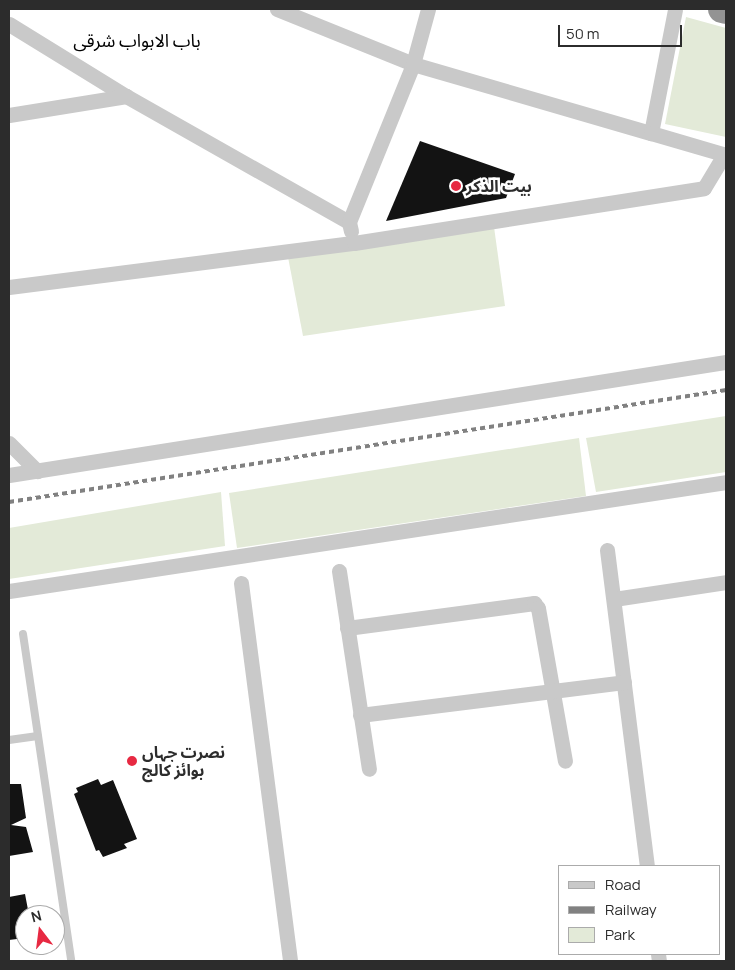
<!DOCTYPE html>
<html>
<head>
<meta charset="utf-8">
<style>
  body { margin:0 }
  #map { position:relative; width:735px; height:970px; overflow:hidden; background:#fff; font-family:Manrope,"Noto Sans Arabic",sans-serif }
  div>[style] { position:absolute }
  .green>* { inset:0; background:#e3ead8 }
  .building>* { inset:0; background:#131313 }
  .lane>* { height:8px; margin:-4px; padding:0 4px; transform-origin:4px; border-radius:4px; background:#c9c9c9 }
  .street>* { height:15px; margin:-7.5px; padding:0 7.5px; transform-origin:7.5px; border-radius:7.5px; background:#c9c9c9 }
  .highway>* { height:28px; margin:-14px; padding:0 14px; transform-origin:14px; border-radius:14px; background:#939393 }
  .rail>* { height:4px; margin-top:-2px; transform-origin:0; background:repeating-linear-gradient(90deg,#818181 0 5px,transparent 0 9px) }
  .dots>* { width:14px; height:14px; translate:-50% -50%; box-sizing:border-box; border:2px solid #fff; border-radius:50% }
  span { translate:-50% -50%; white-space:nowrap; text-align:center; line-height:1.15; -webkit-text-stroke:5px #fff; paint-order:stroke }
  .poi-label { font-size:16px; color:#2c2c2c; font-weight:700 }
  .left { translate:0 -50%; text-align:left }
  .neighbourhood-label { font-size:18px; color:#000 }
  .frame { position:absolute; inset:0; border:10px solid #2c2c2c; pointer-events:none }
  .legend { position:absolute; left:558px; top:865px; width:162px; height:90px; box-sizing:border-box; background:#fff; border:1px solid #ababab; margin:0; padding:6px 9px; list-style:none; font-size:15px; color:#2c2c2c }
  .legend li { display:flex; align-items:center; gap:10px; height:25px }
  .legend b { width:25px; border:1px solid #ababab }
  .north { position:absolute; left:15px; top:905px; width:50px; height:50px; box-sizing:border-box; background:#fff; border:1px solid #ababab; border-radius:50%; rotate:345deg; font-size:14px; font-weight:700; line-height:20px; text-align:center; color:#2c2c2c }
  .north::after { content:''; display:block; margin:auto; width:18px; height:22px; background:#e72942; clip-path:polygon(50% 0,100% 100%,50% 72%,0 100%) }
  .scale { position:absolute; left:558px; top:25px; width:124px; height:22px; box-sizing:border-box; border:2px solid #2c2c2c; border-top:0; padding-left:6px; font-size:15px; line-height:18px; white-space:nowrap; color:#2c2c2c; -webkit-text-stroke:4px #fff; paint-order:stroke }
</style>
</head>
<body>
<div id="map">
  <div class="green">
    <i style="clip-path:polygon(686px 17px,726px 28px,726px 137px,665px 124px)"></i>
    <i style="clip-path:polygon(494px 227px,505px 306px,303px 336px,288px 257px)"></i>
    <i style="clip-path:polygon(726px 416px,726px 472px,596px 492px,586px 438px)"></i>
    <i style="clip-path:polygon(579px 438px,586px 496px,237px 548px,229px 493px)"></i>
    <i style="clip-path:polygon(221px 492px,225px 546px,9px 579px,9px 528px)"></i>
  </div>
  <div class="building">
    <i style="clip-path:polygon(420px 141px,515px 174px,506px 198px,386px 221px)"></i>
    <i style="clip-path:polygon(98px 779px,101px 785px,113px 780px,137px 839px,124px 844px,127px 848px,103px 857px,99px 850px,96px 851px,74px 794px,78px 792px,76px 788px)"></i>
    <i style="clip-path:polygon(9px 784px,21px 784px,26px 818px,11px 825px,26px 827px,33px 852px,9px 856px)"></i>
    <i style="clip-path:polygon(25px 894px,29px 915px,25px 915px,25px 938px,9px 940px,9px 897px)"></i>
  </div>
  <div class="lane">
    <i style="left:23px;top:634px;width:331px;rotate:81.6deg"></i>
    <i style="left:9px;top:740px;width:29px;rotate:-8deg"></i>
  </div>
  <div class="street">
    <i style="left:277px;top:9px;width:147px;rotate:22deg"></i>
    <i style="left:413px;top:64px;width:248px;rotate:16.2deg"></i>
    <i style="left:651px;top:133px;width:126px;rotate:-79deg"></i>
    <i style="left:9px;top:24px;width:137px;rotate:31.6deg"></i>
    <i style="left:126px;top:96px;width:256px;rotate:29.5deg"></i>
    <i style="left:9px;top:115px;width:119px;rotate:-9.2deg"></i>
    <i style="left:651px;top:133px;width:78px;rotate:16.3deg"></i>
    <i style="left:351px;top:231px;width:9px;rotate:-103deg"></i>
    <i style="left:349px;top:222px;width:170px;rotate:-67.9deg"></i>
    <i style="left:413px;top:64px;width:57px;rotate:-74.7deg"></i>
    <i style="left:9px;top:287px;width:348px;rotate:-7.3deg"></i>
    <i style="left:354px;top:243px;width:354px;rotate:-8.9deg"></i>
    <i style="left:704px;top:188px;width:39px;rotate:-59deg"></i>
    <i style="left:9px;top:443px;width:40px;rotate:45deg"></i>
    <i style="left:9px;top:475px;width:726px;rotate:-8.96deg"></i>
    <i style="left:607px;top:550px;width:319px;rotate:82.8deg"></i>
    <i style="left:339px;top:571px;width:200px;rotate:81.4deg"></i>
    <i style="left:241px;top:583px;width:381px;rotate:82.6deg"></i>
    <i style="left:9px;top:591px;width:725px;rotate:-8.64deg"></i>
    <i style="left:614px;top:599px;width:113px;rotate:-8.6deg"></i>
    <i style="left:347px;top:628px;width:189px;rotate:-7.6deg"></i>
    <i style="left:534px;top:603px;width:6px;rotate:51deg"></i>
    <i style="left:538px;top:608px;width:155px;rotate:80deg"></i>
    <i style="left:360px;top:715px;width:266px;rotate:-7.1deg"></i>
    <i style="left:658px;top:954px;width:7px;rotate:82deg"></i>
  </div>
  <div class="highway">
    <i style="left:722px;top:9px;width:4px;rotate:14deg"></i>
  </div>
  <div class="rail">
    <i style="left:9px;top:502px;width:726px;rotate:-8.88deg"></i>
  </div>
  <div class="dots">
    <i style="left:456px;top:186px;background:#e72942"></i>
    <i style="left:132px;top:761px;background:#e72942"></i>
  </div>
  <div class="poi-label">
    <span class="left" style="left:466px;top:186px">بیت الذکر</span>
    <span class="left" style="left:142px;top:761px">نصرت جہاں<br>بوائز کالج</span>
  </div>
  <div class="neighbourhood-label">
    <span style="left:137px;top:40px">باب الابواب شرقی</span>
  </div>
  <div class="frame"></div>
  <ul class="legend">
  <li><b style="height:6px;background:#c9c9c9"></b>Road</li>
  <li><b style="height:6px;background:#818181"></b>Railway</li>
  <li><b style="height:14px;background:#e3ead8"></b>Park</li>
  </ul>
  <div class="north">N</div>
  <div class="scale">50 m</div>
</div>
</body>
</html>
